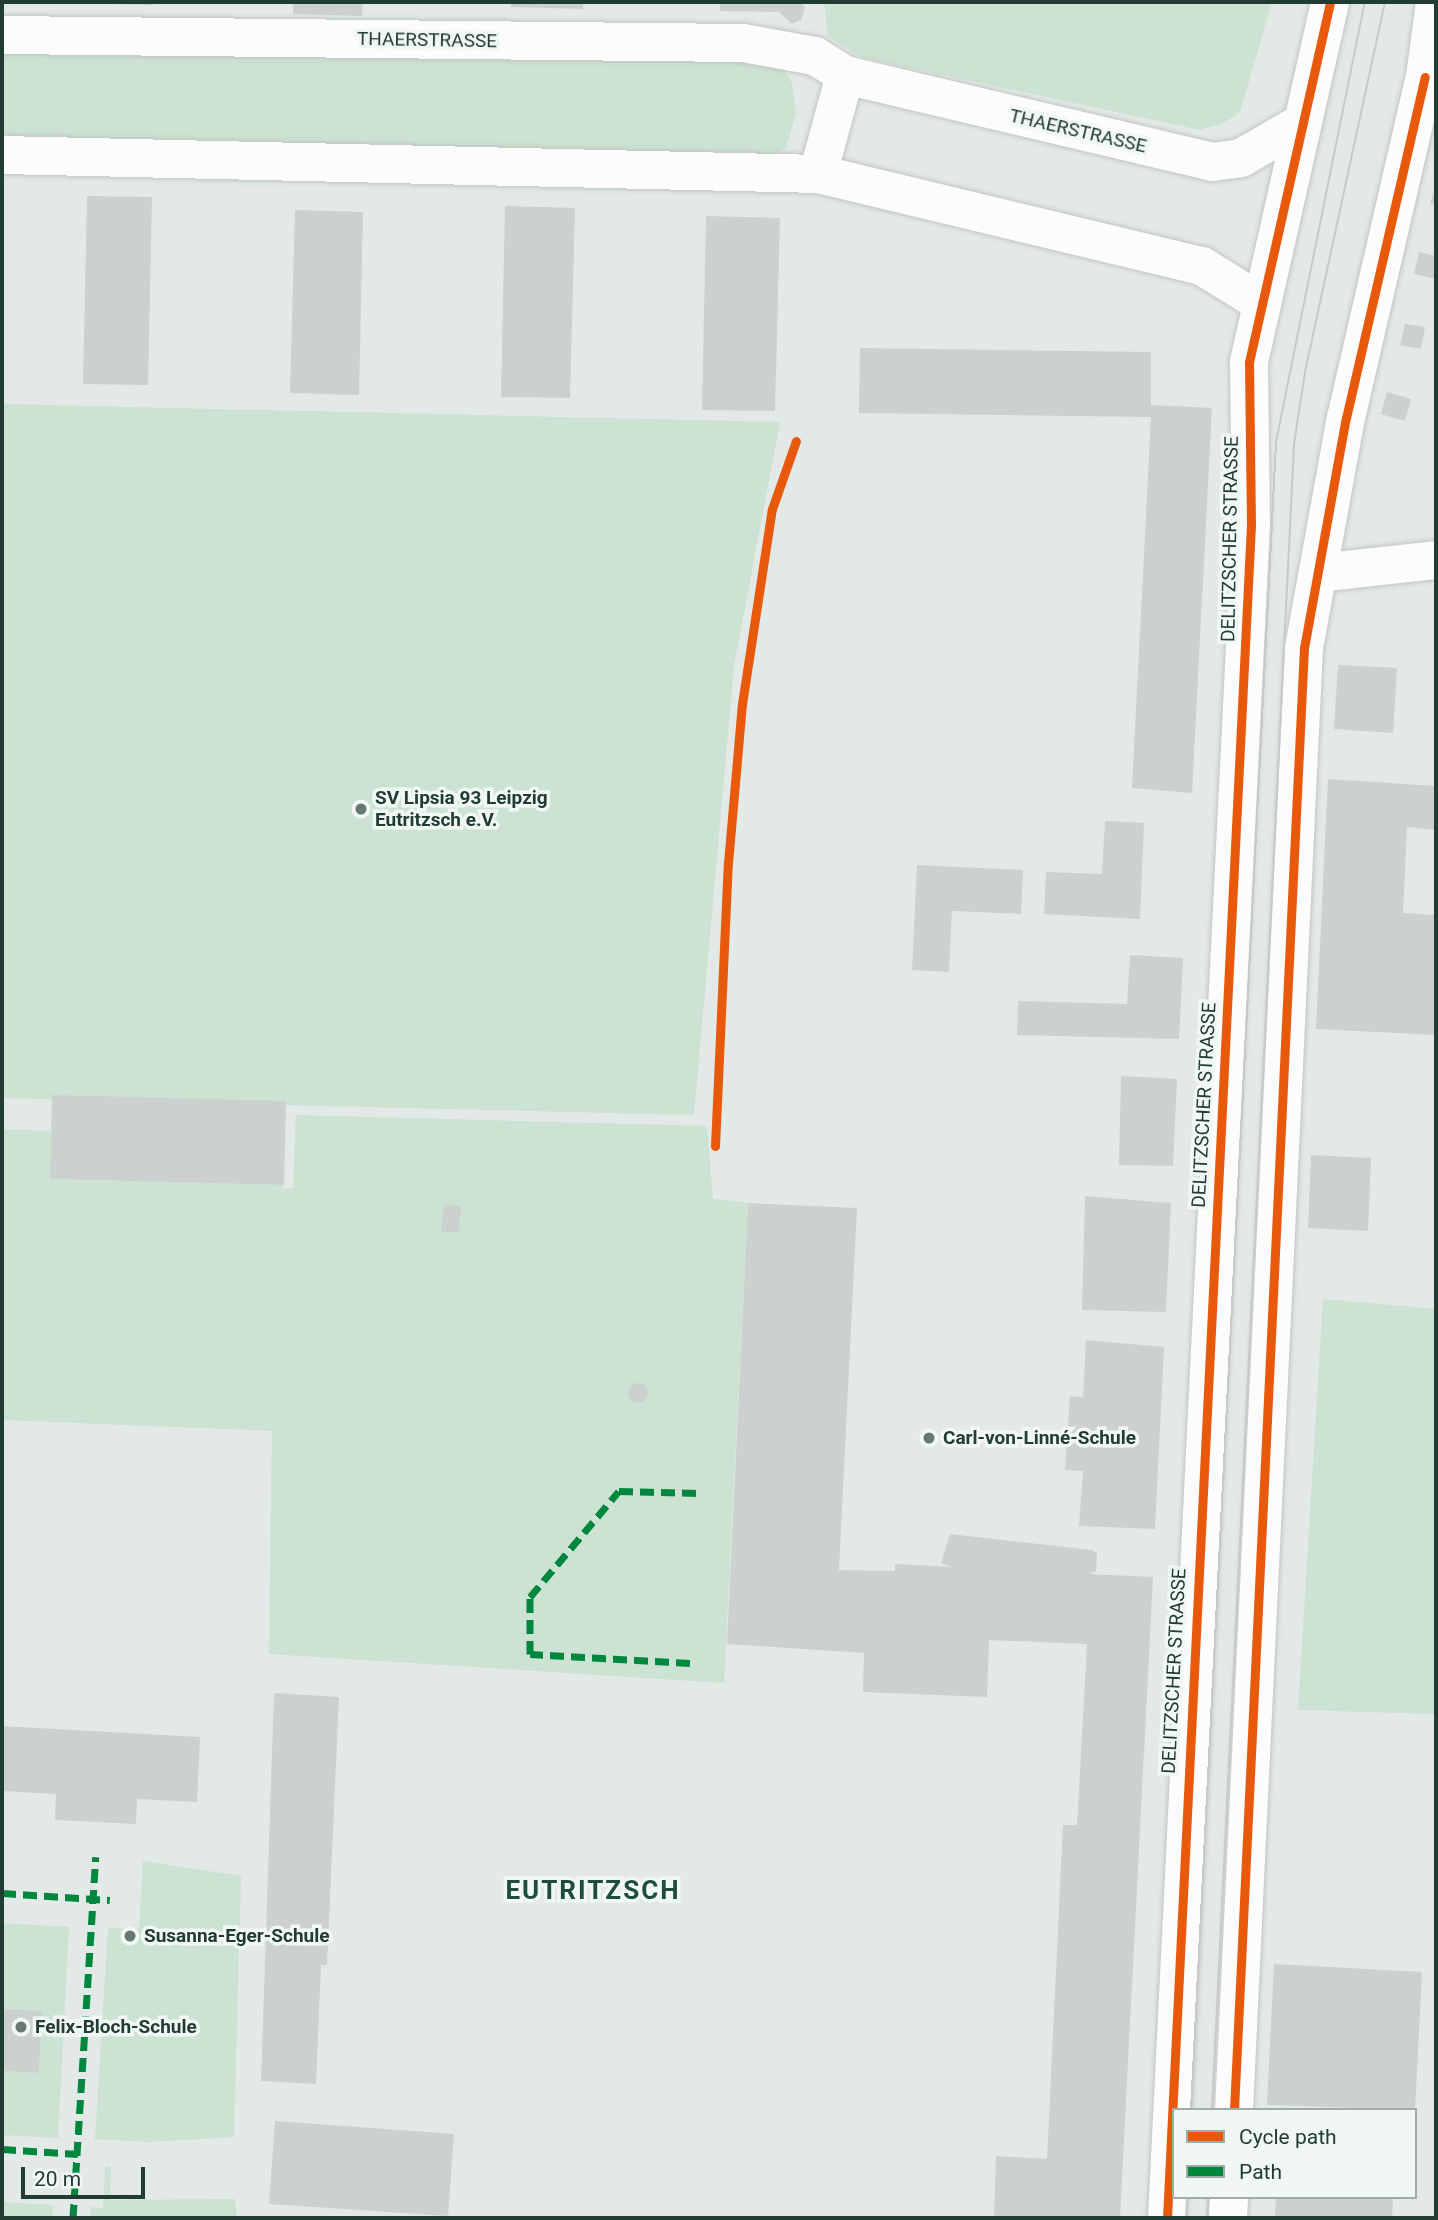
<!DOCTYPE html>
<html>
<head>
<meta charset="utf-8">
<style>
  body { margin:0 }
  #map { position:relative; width:1438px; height:2220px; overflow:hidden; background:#e3e9e6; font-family:Roboto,sans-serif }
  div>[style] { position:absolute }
  .green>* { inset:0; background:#cce2d2 }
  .building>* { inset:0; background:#ccd1cf }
  .round { border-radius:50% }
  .roads { filter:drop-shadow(0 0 2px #c0c6c3) drop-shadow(0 0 2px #c0c6c3) }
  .street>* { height:38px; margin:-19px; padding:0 19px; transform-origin:19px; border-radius:19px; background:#fbfcfb }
  .secondary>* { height:38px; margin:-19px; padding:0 19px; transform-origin:19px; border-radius:19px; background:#fbfcfb }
  .tram>* { height:2px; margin:-1px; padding:0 1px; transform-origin:1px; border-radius:1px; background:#c7cac9 }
  .quiet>* { height:7px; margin-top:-3.5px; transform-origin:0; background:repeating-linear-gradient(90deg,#00873e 0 14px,transparent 0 21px) }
  .cycleway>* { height:9px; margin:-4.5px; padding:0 4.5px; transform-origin:4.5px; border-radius:4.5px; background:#e8590c }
  .dots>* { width:19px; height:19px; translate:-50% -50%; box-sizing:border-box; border:4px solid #f1f8f4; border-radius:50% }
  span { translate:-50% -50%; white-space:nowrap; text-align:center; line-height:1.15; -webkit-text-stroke:7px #f1f8f4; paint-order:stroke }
  .street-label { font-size:19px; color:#223b33 }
  .poi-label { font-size:19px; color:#223b33; font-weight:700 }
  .left { translate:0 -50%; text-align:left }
  .district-label { font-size:26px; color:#1e4c3f; font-weight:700; letter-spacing:2px }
  .frame { position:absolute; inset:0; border:4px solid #223b33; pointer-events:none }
  .legend { position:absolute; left:1172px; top:2108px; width:245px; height:91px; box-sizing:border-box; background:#f1f8f4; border:2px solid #9eaca7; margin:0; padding:9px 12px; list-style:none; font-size:21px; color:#223b33 }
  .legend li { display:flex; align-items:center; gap:14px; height:35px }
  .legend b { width:35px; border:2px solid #9eaca7 }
  .scale { position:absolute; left:21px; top:2167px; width:124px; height:32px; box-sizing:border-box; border:4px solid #223b33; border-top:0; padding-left:9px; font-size:21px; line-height:24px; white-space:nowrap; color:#223b33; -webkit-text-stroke:5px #f1f8f4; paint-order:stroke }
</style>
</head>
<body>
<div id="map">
  <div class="green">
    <i style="clip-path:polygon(824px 2px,1272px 2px,1240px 112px,1222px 124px,1200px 130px,864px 58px,828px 37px)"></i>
    <i style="clip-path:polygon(2px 49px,764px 59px,782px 66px,792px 83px,796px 114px,786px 148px,772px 157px,2px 144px)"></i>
    <i style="clip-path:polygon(2px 404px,780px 422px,734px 666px,694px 1115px,2px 1098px)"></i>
    <i style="clip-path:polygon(296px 1115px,707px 1126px,713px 1199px,748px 1203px,724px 1683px,269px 1654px,272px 1431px,2px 1420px,2px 1129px,51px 1131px,51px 1179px,284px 1185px,281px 1189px,293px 1188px)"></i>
    <i style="clip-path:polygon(1323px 1299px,1436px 1309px,1436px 1714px,1298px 1710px)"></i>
    <i style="clip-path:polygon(143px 1861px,241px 1876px,234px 2137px,150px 2142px,95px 2139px,108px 1928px,139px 1929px)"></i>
    <i style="clip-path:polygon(2px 1923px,69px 1927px,58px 2138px,2px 2135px,2px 2071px,39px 2073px,42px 2011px,2px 2009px)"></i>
    <i style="clip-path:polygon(105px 2166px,111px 2167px,110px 2200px,235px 2199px,237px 2218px,90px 2218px,91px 2207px,103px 2208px)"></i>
    <i style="clip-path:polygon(2px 2202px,53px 2205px,52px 2218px,2px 2218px)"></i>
  </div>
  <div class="building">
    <i style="clip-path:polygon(106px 2px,154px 2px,153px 5px,106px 4px)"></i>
    <i style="clip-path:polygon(293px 2px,363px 2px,362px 16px,293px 14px)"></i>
    <i style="clip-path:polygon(511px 2px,583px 2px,583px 9px,511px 7px)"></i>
    <i style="clip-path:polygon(720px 2px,801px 2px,805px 8px,801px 20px,792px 24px,779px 12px,720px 11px)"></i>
    <i style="clip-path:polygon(1436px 183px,1436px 205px,1430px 204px)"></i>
    <i style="clip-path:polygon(87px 196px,152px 197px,148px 385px,83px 384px)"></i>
    <i style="clip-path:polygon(505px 206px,575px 208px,570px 398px,501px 397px)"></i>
    <i style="clip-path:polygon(295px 210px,363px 212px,359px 395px,290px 393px)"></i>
    <i style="clip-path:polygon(706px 216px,780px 218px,775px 411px,702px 410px)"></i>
    <i style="clip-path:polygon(1419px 252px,1436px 256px,1436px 279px,1414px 274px)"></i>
    <i style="clip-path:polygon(1405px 324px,1425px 327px,1421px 349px,1400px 345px)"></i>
    <i style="clip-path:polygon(860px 348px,1151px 352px,1151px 405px,1212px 408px,1192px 793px,1132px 788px,1151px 417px,859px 413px)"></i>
    <i style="clip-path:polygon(1387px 392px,1411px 399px,1405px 421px,1381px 414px)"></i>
    <i style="clip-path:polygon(1338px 665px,1397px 668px,1393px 733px,1334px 729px)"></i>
    <i style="clip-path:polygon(1328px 779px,1436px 786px,1436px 830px,1407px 827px,1403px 913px,1436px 915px,1436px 1035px,1316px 1029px)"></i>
    <i style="clip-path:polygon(1105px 821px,1144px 823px,1140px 919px,1044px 914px,1046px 872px,1102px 874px)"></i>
    <i style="clip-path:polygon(917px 865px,1023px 870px,1021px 914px,952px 911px,949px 972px,912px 970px)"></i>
    <i style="clip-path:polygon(1130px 955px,1183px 958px,1179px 1039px,1017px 1035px,1018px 1001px,1127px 1004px)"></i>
    <i style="clip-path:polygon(1121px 1076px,1177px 1079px,1173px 1166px,1119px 1165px)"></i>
    <i style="clip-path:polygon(52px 1095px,286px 1101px,284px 1185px,50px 1179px)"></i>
    <i style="clip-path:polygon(1311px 1155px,1371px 1158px,1368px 1231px,1308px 1228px)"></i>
    <i style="clip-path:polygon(1085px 1196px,1171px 1203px,1166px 1312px,1082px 1310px)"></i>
    <i style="clip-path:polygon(748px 1203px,857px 1208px,839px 1570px,895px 1571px,895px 1564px,952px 1567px,941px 1563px,950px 1534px,1092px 1550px,1097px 1553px,1096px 1571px,1089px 1574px,1153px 1577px,1120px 2218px,994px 2218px,996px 2156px,1047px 2159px,1063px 1825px,1077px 1825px,1087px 1644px,989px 1640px,987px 1697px,863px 1692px,864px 1653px,727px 1644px)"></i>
    <i style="clip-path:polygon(444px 1204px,461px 1207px,458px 1233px,441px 1231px)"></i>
    <i style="clip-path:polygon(1086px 1340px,1164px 1347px,1155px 1529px,1079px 1526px,1083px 1471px,1065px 1470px,1070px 1396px,1083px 1397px)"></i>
    <i class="round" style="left:628px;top:1383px;width:20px;height:20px"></i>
    <i style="clip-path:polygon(274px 1693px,339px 1697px,327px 1965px,321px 1965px,316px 2084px,261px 2081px)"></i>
    <i style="clip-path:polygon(2px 1726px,200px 1737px,197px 1802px,137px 1799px,136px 1824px,55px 1820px,56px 1794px,2px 1791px)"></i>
    <i style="clip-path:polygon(1274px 1964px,1422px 1972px,1415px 2110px,1267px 2105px)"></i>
    <i style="clip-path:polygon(2px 2009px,42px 2011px,39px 2073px,2px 2071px)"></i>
    <i style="clip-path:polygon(275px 2121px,454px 2134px,448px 2216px,269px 2204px)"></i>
    <i style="clip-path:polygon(1276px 2197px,1393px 2197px,1392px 2218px,1275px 2218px)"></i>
  </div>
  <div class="roads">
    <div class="street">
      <i style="left:2px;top:35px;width:741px;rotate:0.62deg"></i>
      <i style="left:743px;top:43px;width:73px;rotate:10.2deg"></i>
      <i style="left:815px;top:56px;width:36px;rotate:32deg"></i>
      <i style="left:845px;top:75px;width:378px;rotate:13.3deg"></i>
      <i style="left:1213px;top:162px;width:28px;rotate:-8deg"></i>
      <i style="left:1241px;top:158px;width:72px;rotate:-30.1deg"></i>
      <i style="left:2px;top:155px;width:816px;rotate:1.33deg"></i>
      <i style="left:818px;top:174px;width:395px;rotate:13.5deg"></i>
      <i style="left:1202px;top:266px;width:68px;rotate:31.8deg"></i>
      <i style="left:818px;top:174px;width:103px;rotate:-74.7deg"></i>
      <i style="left:1318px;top:573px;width:119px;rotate:-6.3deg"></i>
    </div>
    <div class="secondary">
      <i style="left:1234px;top:2110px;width:1464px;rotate:-87.26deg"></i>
      <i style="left:1304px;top:648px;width:234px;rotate:-79.7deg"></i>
      <i style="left:1346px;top:418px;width:350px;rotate:-77deg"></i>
      <i style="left:1425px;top:77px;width:76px;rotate:-82.4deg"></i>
      <i style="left:1167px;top:2218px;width:1694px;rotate:-87.16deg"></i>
      <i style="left:1251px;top:526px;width:164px;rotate:-90.7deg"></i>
      <i style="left:1249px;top:362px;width:369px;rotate:-77.3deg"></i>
      <i style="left:1228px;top:2218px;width:21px;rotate:-87deg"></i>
    </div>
  </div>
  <div class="tram">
    <i style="left:1191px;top:2110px;width:1670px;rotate:-87.08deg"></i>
    <i style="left:1276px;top:442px;width:449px;rotate:-78.6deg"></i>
    <i style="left:1212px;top:2110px;width:1668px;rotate:-87.18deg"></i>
    <i style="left:1294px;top:444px;width:73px;rotate:-81.3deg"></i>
    <i style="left:1305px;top:372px;width:379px;rotate:-77.8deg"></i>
    <i style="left:1186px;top:2218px;width:21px;rotate:-87deg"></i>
    <i style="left:1207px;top:2218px;width:21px;rotate:-87deg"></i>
  </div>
  <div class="quiet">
    <i style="left:690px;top:1663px;width:160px;rotate:-176.8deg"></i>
    <i style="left:530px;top:1654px;width:57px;rotate:-90deg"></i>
    <i style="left:530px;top:1597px;width:138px;rotate:-50deg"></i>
    <i style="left:619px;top:1491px;width:81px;rotate:1.4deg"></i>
    <i style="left:2px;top:1893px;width:108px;rotate:3.7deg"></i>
    <i style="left:2px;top:2149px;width:76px;rotate:3.8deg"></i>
    <i style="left:73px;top:2218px;width:362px;rotate:-86.4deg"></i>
  </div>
  <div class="cycleway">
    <i style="left:715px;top:1146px;width:283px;rotate:-87.4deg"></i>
    <i style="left:728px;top:863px;width:160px;rotate:-85deg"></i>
    <i style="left:742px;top:704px;width:197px;rotate:-81.3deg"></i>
    <i style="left:772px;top:509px;width:72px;rotate:-70.6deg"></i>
    <i style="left:1234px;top:2110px;width:1464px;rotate:-87.26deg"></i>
    <i style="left:1304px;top:648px;width:234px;rotate:-79.7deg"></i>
    <i style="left:1346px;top:418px;width:350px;rotate:-77deg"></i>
    <i style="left:1167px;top:2218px;width:1694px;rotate:-87.16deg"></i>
    <i style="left:1251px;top:526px;width:164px;rotate:-90.7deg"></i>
    <i style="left:1249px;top:362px;width:369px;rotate:-77.3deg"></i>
  </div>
  <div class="dots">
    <i style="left:361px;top:809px;background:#667872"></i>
    <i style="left:929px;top:1438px;background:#667872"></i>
    <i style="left:130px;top:1936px;background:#667872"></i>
    <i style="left:21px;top:2027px;background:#667872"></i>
  </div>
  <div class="street-label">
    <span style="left:427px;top:40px;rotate:1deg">THAERSTRASSE</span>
    <span style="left:1078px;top:131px;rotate:13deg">THAERSTRASSE</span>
    <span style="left:1230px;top:539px;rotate:-89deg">DELITZSCHER STRASSE</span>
    <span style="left:1204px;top:1105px;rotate:-87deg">DELITZSCHER STRASSE</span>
    <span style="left:1174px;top:1671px;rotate:-87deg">DELITZSCHER STRASSE</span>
  </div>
  <div class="poi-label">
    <span class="left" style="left:375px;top:809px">SV Lipsia 93 Leipzig<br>Eutritzsch e.V.</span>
    <span class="left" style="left:943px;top:1438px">Carl-von-Linné-Schule</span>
    <span class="left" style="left:144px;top:1936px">Susanna-Eger-Schule</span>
    <span class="left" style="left:35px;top:2027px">Felix-Bloch-Schule</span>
  </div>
  <div class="district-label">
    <span style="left:593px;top:1891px">EUTRITZSCH</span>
  </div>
  <div class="frame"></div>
  <ul class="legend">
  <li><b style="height:9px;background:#e8590c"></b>Cycle path</li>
  <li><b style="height:9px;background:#00873e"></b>Path</li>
  </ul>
  <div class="scale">20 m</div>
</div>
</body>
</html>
